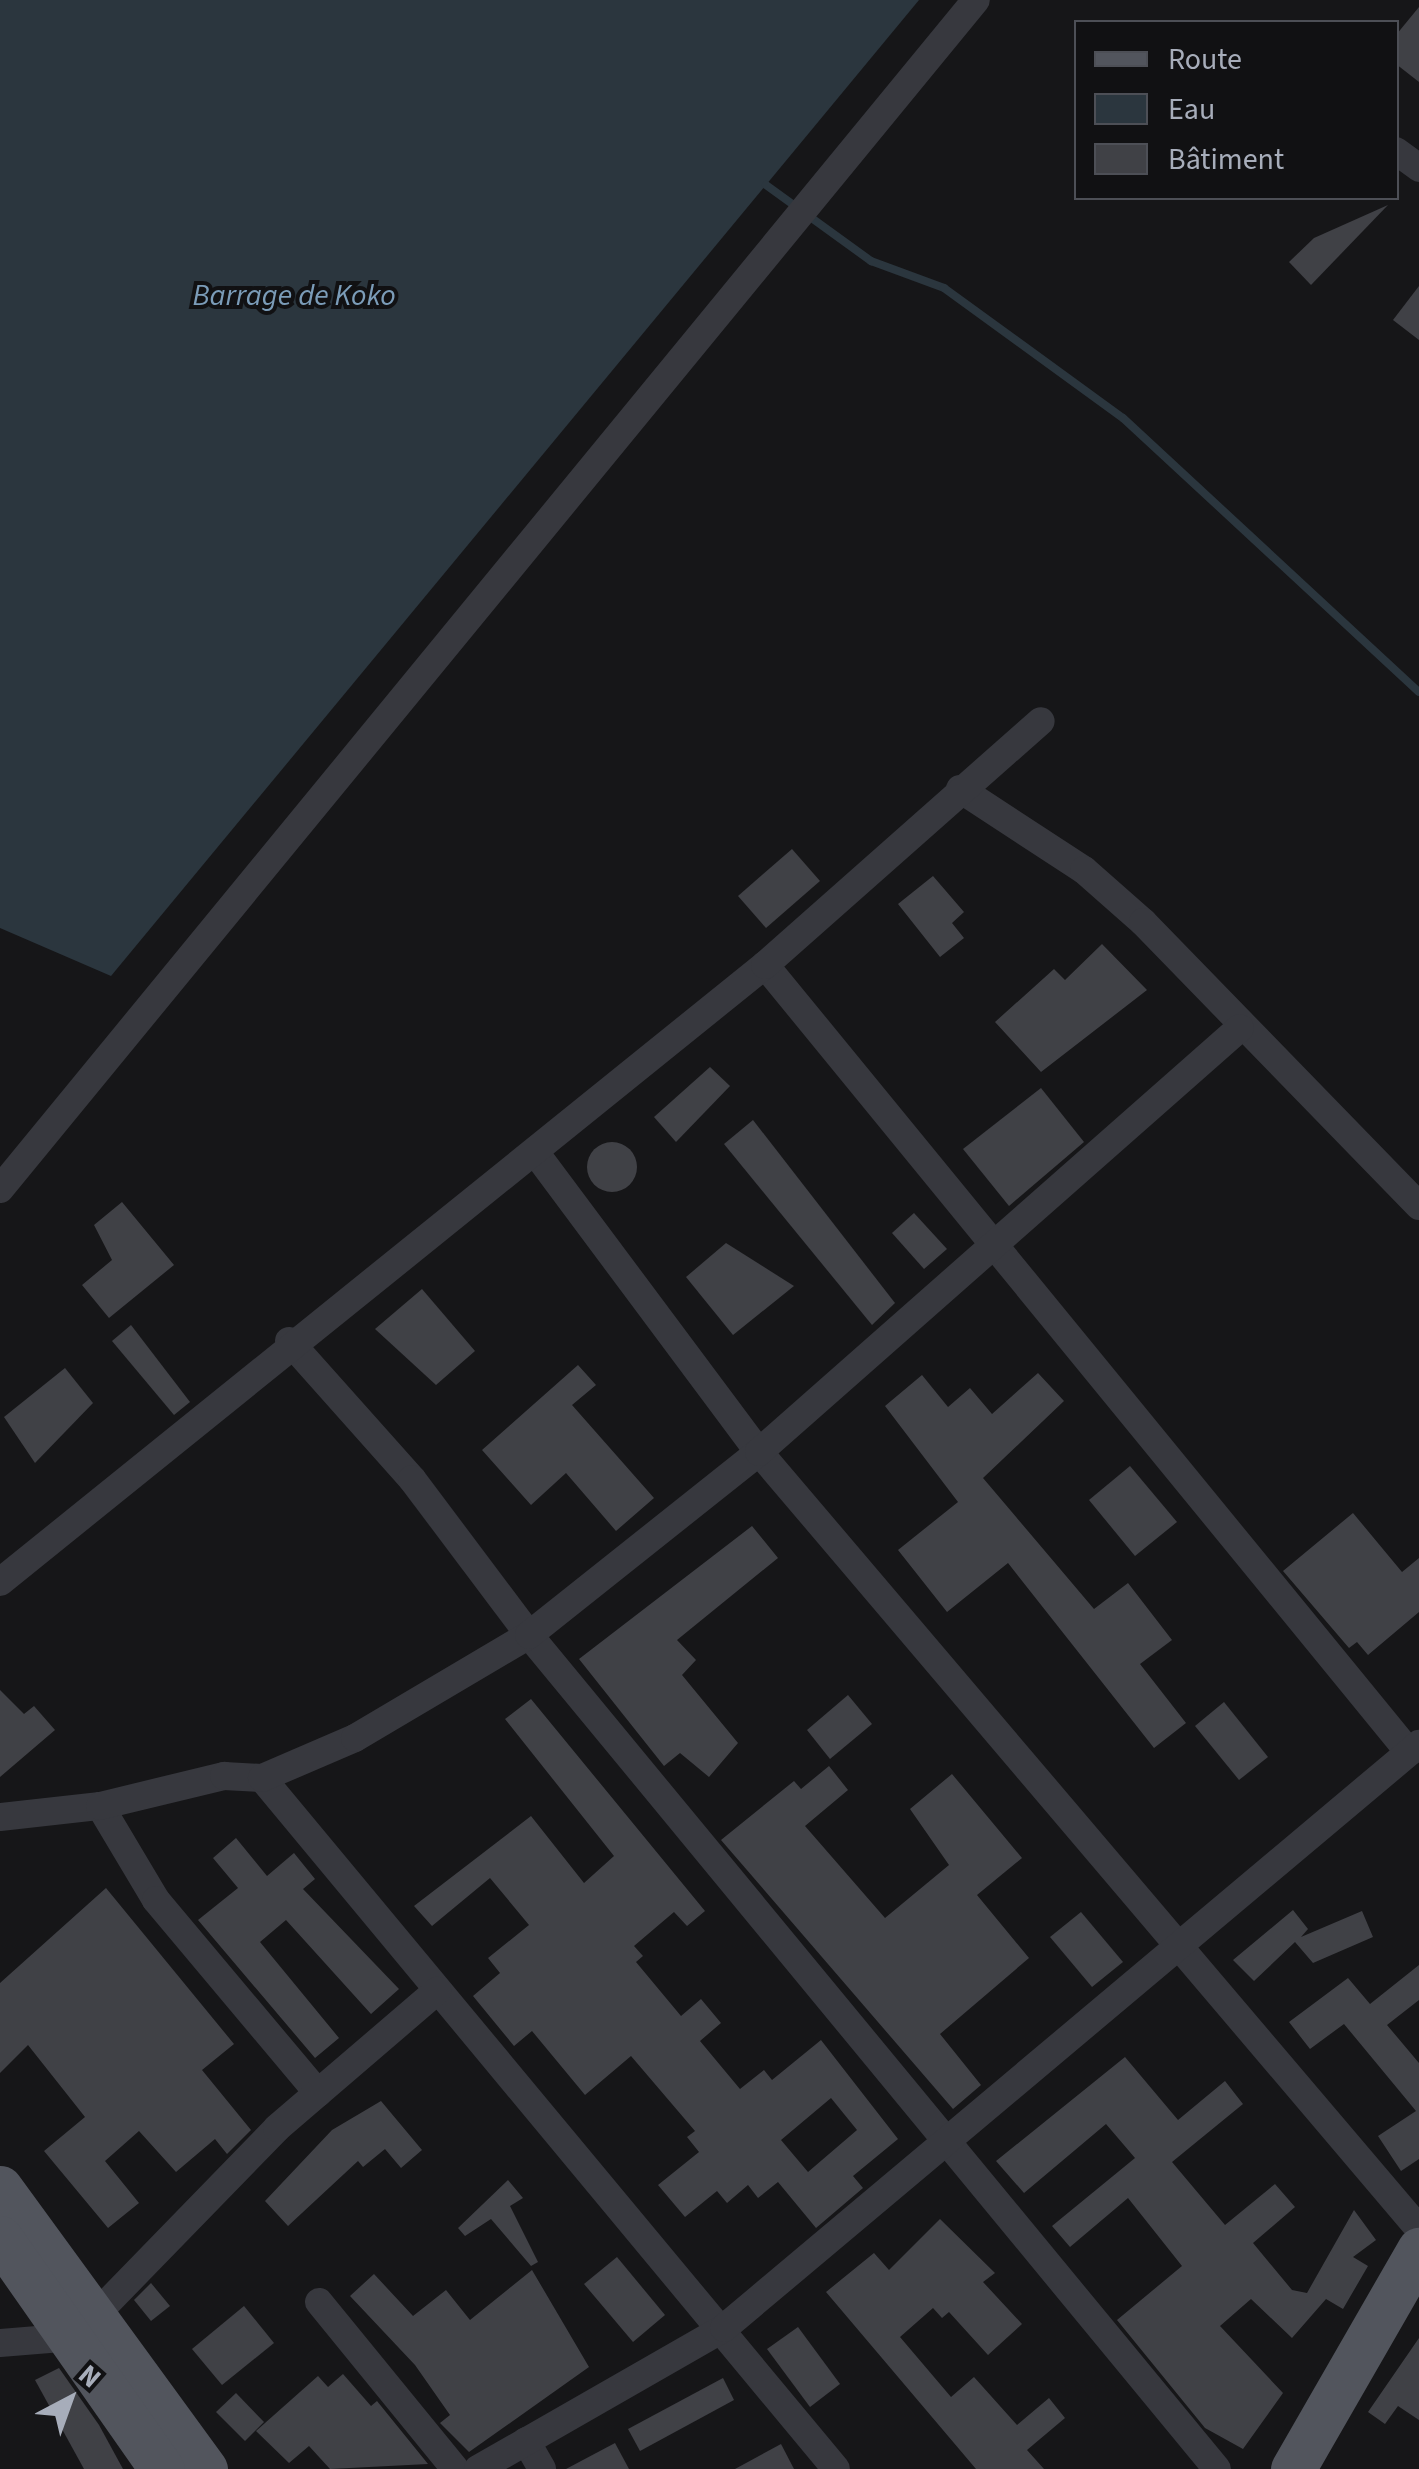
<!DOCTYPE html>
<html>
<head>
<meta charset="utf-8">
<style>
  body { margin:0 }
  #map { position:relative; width:1419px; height:2469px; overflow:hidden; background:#161618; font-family:"Source Sans 3",sans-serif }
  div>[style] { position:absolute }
  .water>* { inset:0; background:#2b363e }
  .stream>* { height:8px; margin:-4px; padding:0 4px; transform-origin:4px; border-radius:4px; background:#2b363e }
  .building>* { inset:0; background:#404146 }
  .round { border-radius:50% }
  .minor>* { height:28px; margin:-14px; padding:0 14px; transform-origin:14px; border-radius:14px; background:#37383e }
  .primary>* { height:45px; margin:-22.5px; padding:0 22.5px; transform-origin:22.5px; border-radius:22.5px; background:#52555d }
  span { translate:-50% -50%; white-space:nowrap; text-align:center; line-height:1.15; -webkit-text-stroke:8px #111113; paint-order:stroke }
  .water-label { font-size:30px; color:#7b9cb8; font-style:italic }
  .legend { position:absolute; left:1074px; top:20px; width:325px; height:180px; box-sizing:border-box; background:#111113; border:2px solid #4d4f56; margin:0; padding:12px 18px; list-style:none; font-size:30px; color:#a7adba }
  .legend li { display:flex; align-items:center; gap:20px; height:50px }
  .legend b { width:50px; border:2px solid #4d4f56 }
  .north { position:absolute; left:20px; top:2349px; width:100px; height:100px; -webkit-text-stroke:8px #111113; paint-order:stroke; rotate:41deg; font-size:28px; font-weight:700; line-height:40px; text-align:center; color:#a7adba }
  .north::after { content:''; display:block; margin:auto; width:35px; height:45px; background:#a7adba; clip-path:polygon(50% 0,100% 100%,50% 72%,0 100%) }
</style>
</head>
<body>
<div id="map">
  <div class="water">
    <i style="clip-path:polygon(0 0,919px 0,111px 976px,0 928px)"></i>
  </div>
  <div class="stream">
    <i style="left:766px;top:185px;width:130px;rotate:35.9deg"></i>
    <i style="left:871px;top:261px;width:78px;rotate:20.3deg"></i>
    <i style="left:944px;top:288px;width:221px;rotate:36deg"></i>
    <i style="left:1123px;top:418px;width:403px;rotate:42.8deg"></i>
  </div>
  <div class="building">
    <i style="clip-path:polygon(1419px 7px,1419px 82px,1396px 64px,1396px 35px)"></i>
    <i style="clip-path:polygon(1388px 205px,1311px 285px,1289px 262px,1314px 238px)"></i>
    <i style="clip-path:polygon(1419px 286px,1419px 340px,1393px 320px)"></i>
    <i style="clip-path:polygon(792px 849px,820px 881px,766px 928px,738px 896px)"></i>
    <i style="clip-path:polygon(933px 876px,964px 912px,952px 923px,964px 938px,940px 957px,898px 904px)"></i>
    <i style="clip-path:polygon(1102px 944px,1147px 990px,1041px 1072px,995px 1022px,1054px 969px,1065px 980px)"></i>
    <i style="clip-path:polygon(710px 1067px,730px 1086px,676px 1142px,654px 1117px)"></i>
    <i style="clip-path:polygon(1041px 1088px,1084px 1142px,1009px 1206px,963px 1149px)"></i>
    <i style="clip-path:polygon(753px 1120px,895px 1303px,872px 1325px,724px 1144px)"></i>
    <i class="round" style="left:587px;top:1142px;width:50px;height:50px"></i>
    <i style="clip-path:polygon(122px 1202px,174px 1265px,109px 1318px,82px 1285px,112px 1260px,94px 1225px)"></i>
    <i style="clip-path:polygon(914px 1213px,947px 1249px,924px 1269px,892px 1233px)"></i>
    <i style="clip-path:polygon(726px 1243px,794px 1286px,733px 1335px,686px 1277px)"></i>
    <i style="clip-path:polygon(422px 1289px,475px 1351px,436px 1385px,375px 1329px)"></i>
    <i style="clip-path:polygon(131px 1325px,190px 1402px,174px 1415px,112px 1341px)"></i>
    <i style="clip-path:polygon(578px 1365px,596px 1385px,572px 1405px,654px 1498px,616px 1531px,566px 1473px,531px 1505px,482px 1450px)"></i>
    <i style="clip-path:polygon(65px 1368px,93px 1403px,35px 1463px,4px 1417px)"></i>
    <i style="clip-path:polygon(1038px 1373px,1064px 1401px,983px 1478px,1094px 1609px,1128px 1583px,1172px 1640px,1140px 1664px,1186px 1723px,1154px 1748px,1008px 1563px,947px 1612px,898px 1550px,958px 1502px,885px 1406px,922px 1375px,948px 1407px,970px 1388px,992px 1414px)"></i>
    <i style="clip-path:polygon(1130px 1466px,1177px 1522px,1135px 1556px,1089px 1500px)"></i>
    <i style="clip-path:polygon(1353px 1513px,1402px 1572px,1419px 1558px,1419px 1612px,1368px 1655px,1357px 1642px,1349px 1648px,1283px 1571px)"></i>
    <i style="clip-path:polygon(752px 1526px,778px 1558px,677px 1640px,696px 1660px,682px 1675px,738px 1743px,709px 1777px,680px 1753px,664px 1766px,579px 1659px)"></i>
    <i style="clip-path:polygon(0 1690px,24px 1714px,34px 1706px,55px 1730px,0 1777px)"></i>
    <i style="clip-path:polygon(848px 1695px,872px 1724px,830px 1759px,807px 1730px)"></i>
    <i style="clip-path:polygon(evenodd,531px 1699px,705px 1911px,687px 1926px,674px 1912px,634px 1946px,643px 1956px,636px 1962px,681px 2016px,701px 1999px,721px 2023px,700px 2041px,740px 2089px,764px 2070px,772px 2080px,821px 2040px,898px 2139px,853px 2176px,863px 2188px,816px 2228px,778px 2182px,758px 2198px,748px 2185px,727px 2203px,717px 2191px,685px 2217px,658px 2185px,699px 2152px,687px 2137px,695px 2131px,631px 2056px,585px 2095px,532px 2031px,514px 2046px,473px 1996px,500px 1973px,488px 1958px,529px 1925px,490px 1878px,432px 1926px,414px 1906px,531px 1816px,584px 1883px,614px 1856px,505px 1719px,531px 1699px,831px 2098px,857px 2130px,808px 2172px,781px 2140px,831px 2098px)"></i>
    <i style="clip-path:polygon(1224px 1702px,1268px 1757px,1239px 1780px,1195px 1726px)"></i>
    <i style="clip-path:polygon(829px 1766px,848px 1790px,805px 1826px,885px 1918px,949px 1865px,910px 1809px,952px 1774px,1022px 1858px,977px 1895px,1029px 1958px,940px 2034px,981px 2085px,953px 2109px,721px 1840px,794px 1781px,801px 1789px)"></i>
    <i style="clip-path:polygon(236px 1838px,267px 1876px,294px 1853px,315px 1879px,303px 1889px,399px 1989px,371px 2014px,286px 1920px,260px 1942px,339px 2038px,315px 2058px,198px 1920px,238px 1888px,213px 1858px)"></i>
    <i style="clip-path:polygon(106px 1888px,234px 2044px,202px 2070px,251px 2130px,227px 2154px,215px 2139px,176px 2172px,139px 2131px,105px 2161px,139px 2203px,108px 2228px,44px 2151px,85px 2117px,28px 2045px,0 2073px,0 1983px)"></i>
    <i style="clip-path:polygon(1293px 1910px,1308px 1929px,1301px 1937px,1362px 1911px,1373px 1937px,1313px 1963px,1295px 1942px,1254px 1981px,1233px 1960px)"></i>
    <i style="clip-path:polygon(1081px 1912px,1123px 1962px,1092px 1987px,1050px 1937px)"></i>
    <i style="clip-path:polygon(1419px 1965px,1419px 2000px,1387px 2025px,1419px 2063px,1419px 2159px,1401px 2171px,1378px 2136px,1416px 2111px,1344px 2024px,1310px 2049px,1289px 2022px,1348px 1978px,1370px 2004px)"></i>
    <i style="clip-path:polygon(1125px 2057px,1178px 2120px,1225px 2081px,1243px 2104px,1172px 2162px,1225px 2225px,1275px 2184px,1295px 2207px,1253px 2243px,1292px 2290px,1307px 2293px,1354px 2210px,1376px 2240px,1353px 2257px,1368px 2266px,1343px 2309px,1326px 2299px,1292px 2338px,1251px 2299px,1220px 2326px,1283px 2393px,1243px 2449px,1205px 2428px,1117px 2320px,1182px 2266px,1128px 2198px,1070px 2247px,1052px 2226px,1135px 2158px,1106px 2124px,1024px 2193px,996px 2161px)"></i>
    <i style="clip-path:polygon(381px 2101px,422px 2150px,401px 2168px,385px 2149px,363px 2167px,358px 2161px,288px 2226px,265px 2201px,332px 2130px)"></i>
    <i style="clip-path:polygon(508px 2180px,523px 2198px,510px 2206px,538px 2262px,531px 2266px,491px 2219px,465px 2236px,458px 2228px)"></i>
    <i style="clip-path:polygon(940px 2219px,995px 2273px,983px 2282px,1022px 2324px,988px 2355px,949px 2312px,942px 2318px,933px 2308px,900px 2337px,951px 2397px,974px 2377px,1017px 2425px,1049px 2398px,1065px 2418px,1027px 2450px,1044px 2469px,976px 2469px,826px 2292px,874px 2253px,889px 2270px)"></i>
    <i style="clip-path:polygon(617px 2257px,665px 2315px,633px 2342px,584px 2284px)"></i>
    <i style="clip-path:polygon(532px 2270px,589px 2367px,469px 2452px,440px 2423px,450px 2415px,415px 2365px,350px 2296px,374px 2274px,413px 2316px,446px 2290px,470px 2320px)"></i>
    <i style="clip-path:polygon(151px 2283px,170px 2306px,151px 2321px,134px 2300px)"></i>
    <i style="clip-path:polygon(244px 2306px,274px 2343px,222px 2385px,192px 2349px)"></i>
    <i style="clip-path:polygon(798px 2327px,840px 2384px,810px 2407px,767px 2349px)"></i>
    <i style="clip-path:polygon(1419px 2338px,1419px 2420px,1398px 2406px,1385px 2424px,1368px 2412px)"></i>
    <i style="clip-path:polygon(59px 2368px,99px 2425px,123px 2469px,84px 2469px,35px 2380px)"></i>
    <i style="clip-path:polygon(343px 2374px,371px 2406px,377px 2401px,428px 2464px,330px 2469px,309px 2446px,289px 2463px,256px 2431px,318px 2376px,328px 2387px)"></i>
    <i style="clip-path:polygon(723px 2378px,734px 2400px,640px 2451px,628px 2429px)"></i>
    <i style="clip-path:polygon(236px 2393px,264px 2422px,245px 2441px,216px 2412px)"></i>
    <i style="clip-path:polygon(615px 2443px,629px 2469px,566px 2469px)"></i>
    <i style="clip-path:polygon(781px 2444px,794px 2469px,735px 2469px)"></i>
  </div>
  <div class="minor">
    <i style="left:1396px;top:151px;width:29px;rotate:36deg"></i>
    <i style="left:960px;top:789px;width:148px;rotate:33.2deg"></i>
    <i style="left:1084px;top:870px;width:79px;rotate:41.4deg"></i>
    <i style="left:1143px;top:922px;width:396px;rotate:45.8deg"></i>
    <i style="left:765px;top:965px;width:1017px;rotate:50.71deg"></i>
    <i style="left:535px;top:1152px;width:374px;rotate:53.3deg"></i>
    <i style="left:759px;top:1452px;width:1019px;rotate:49.65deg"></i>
    <i style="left:0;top:1189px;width:1538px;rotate:-50.62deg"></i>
    <i style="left:289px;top:1341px;width:185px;rotate:48.3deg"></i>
    <i style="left:412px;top:1479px;width:195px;rotate:53.1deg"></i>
    <i style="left:529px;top:1635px;width:1081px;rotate:50.48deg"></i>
    <i style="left:0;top:1582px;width:983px;rotate:-38.89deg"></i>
    <i style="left:765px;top:965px;width:368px;rotate:-41.5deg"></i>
    <i style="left:262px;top:1778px;width:898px;rotate:50.28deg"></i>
    <i style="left:100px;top:1806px;width:109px;rotate:59.2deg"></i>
    <i style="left:156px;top:1900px;width:252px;rotate:50deg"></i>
    <i style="left:0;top:1817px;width:101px;rotate:-6.3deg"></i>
    <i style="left:100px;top:1806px;width:128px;rotate:-13.6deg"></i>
    <i style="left:224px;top:1776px;width:38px;rotate:3deg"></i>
    <i style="left:262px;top:1778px;width:101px;rotate:-23.3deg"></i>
    <i style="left:355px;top:1738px;width:202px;rotate:-30.6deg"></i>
    <i style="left:529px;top:1635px;width:294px;rotate:-38.5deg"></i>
    <i style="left:759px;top:1452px;width:641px;rotate:-41.4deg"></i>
    <i style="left:319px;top:2302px;width:215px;rotate:50.8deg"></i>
    <i style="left:0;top:2343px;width:74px;rotate:-4.6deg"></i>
    <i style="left:74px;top:2337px;width:291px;rotate:-45.8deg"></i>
    <i style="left:277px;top:2128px;width:211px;rotate:-40.6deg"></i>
    <i style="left:526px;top:2441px;width:32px;rotate:60deg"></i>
    <i style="left:478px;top:2469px;width:284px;rotate:-29.8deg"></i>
    <i style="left:724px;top:2328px;width:908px;rotate:-40.04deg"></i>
  </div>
  <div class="primary">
    <i style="left:0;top:2188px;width:348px;rotate:53.9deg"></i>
    <i style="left:0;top:2238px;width:282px;rotate:55deg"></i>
    <i style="left:1293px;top:2469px;width:253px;rotate:-60.1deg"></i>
  </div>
  <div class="water-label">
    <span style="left:294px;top:296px">Barrage de Koko</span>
  </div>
  <ul class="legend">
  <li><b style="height:12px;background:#52555d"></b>Route</li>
  <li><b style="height:28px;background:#2b363e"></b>Eau</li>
  <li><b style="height:28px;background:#404146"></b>Bâtiment</li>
  </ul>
  <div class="north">N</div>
</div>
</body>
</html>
